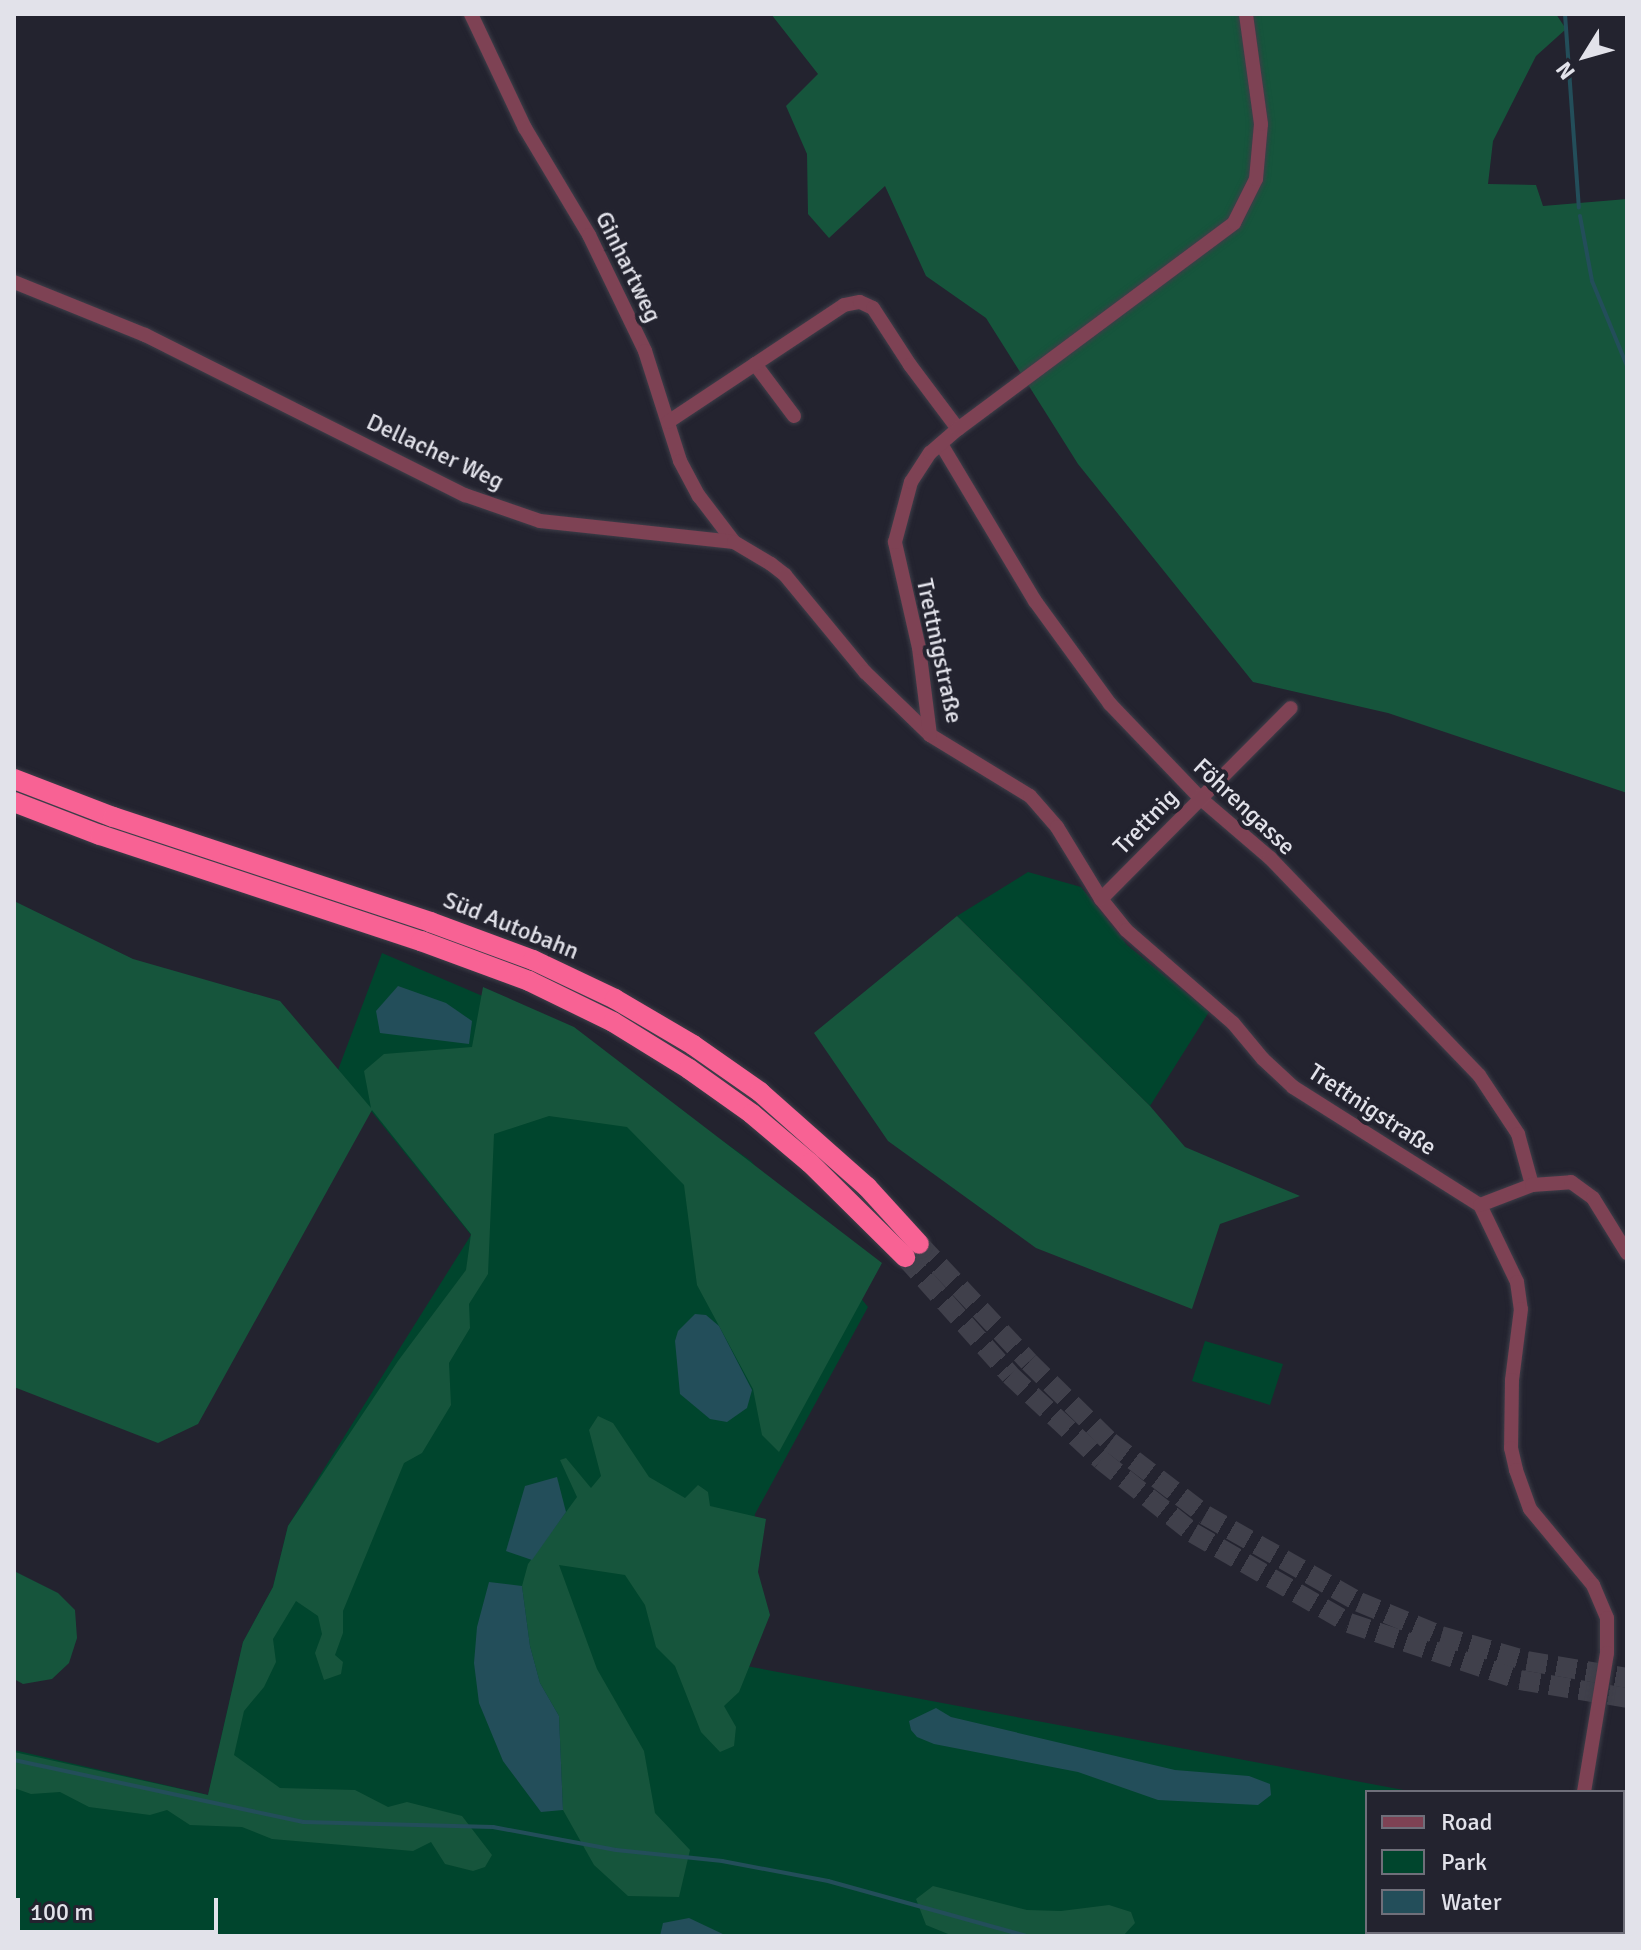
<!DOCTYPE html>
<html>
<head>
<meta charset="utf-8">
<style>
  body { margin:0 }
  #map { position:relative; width:1641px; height:1950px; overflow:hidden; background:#23232f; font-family:Signika,sans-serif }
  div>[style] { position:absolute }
  .green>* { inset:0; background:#00452d }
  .forest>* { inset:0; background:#16553c }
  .water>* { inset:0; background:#234e5a }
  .stream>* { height:4px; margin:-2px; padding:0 2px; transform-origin:2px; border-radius:2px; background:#234e5a }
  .highway-tunnel>* { height:20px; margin-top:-10px; transform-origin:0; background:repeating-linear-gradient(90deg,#40404b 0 20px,transparent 0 30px) }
  .roads { filter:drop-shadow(0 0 2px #3e3e49) drop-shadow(0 0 2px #3e3e49) }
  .minor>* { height:14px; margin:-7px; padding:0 7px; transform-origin:7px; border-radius:7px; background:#7e4254 }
  .highway>* { height:20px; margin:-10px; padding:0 10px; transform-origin:10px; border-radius:10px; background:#f86294 }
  span { translate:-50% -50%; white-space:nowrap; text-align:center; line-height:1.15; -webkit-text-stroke:8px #23232f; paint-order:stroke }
  .street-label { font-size:24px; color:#e2e2ea }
  .frame { position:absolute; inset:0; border:16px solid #e2e2ea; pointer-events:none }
  .legend { position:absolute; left:1365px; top:1790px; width:260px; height:144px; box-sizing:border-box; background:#23232f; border:2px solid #6f6f7a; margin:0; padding:10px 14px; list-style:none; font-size:24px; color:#e2e2ea }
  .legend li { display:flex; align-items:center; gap:16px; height:40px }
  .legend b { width:40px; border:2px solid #6f6f7a }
  .north { position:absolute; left:1545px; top:16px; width:80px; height:80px; -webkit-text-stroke:6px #23232f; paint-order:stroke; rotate:233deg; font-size:22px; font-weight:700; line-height:32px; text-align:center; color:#e2e2ea }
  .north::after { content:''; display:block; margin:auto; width:28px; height:36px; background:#e2e2ea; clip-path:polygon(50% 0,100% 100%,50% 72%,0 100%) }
  .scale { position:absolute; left:16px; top:1898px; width:202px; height:36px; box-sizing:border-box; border:4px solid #e2e2ea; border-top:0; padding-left:10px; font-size:24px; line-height:28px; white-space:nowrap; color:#e2e2ea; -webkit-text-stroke:6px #23232f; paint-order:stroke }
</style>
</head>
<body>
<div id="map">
  <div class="green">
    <i style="clip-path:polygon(1028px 872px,1081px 887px,1127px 945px,1209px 1012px,1150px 1106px,957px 916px)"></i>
    <i style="clip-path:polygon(382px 953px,567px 1032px,751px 1161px,868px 1307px,755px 1514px,741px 1665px,1414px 1792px,1367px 1792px,1367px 1932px,1561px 1932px,1561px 1936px,14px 1936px,14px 1750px,208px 1795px,243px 1642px,273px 1587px,288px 1526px,471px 1235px,338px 1070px)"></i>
    <i style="clip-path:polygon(1205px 1341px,1283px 1364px,1270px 1405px,1192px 1381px)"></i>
  </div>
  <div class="forest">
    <i style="clip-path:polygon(771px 14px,1556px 14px,1566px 29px,1536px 56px,1493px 141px,1488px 184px,1536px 185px,1543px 206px,1627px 199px,1627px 793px,1388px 713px,1253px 682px,1078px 464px,986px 318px,926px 276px,885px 186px,829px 238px,808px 214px,807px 154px,786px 106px,818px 74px)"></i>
    <i style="clip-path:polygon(14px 901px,133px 959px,280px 1001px,371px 1108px,364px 1071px,384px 1054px,472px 1047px,483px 987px,574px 1027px,882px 1263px,779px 1452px,762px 1435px,753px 1389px,697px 1285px,684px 1185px,627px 1127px,549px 1116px,494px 1134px,488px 1274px,469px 1304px,470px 1328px,449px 1363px,451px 1405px,422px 1453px,404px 1463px,343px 1611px,343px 1633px,335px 1655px,343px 1662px,341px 1674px,324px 1680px,315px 1653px,322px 1634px,318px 1616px,296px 1601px,273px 1639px,276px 1662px,264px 1687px,244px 1711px,234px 1755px,280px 1788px,355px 1790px,388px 1807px,407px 1802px,462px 1816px,492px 1855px,485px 1867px,473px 1871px,445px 1864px,431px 1842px,413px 1851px,272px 1839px,242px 1827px,190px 1825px,167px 1810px,150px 1815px,89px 1807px,60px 1792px,31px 1794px,14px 1788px,14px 1752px,208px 1795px,243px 1642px,273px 1587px,288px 1526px,398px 1361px,466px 1270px,471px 1234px,372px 1110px,198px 1424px,158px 1443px,14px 1387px)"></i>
    <i style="clip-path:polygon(957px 916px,1150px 1106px,1185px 1147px,1300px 1196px,1220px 1224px,1192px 1309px,1036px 1248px,888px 1141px,814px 1033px)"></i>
    <i style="clip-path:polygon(598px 1416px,613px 1423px,649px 1477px,685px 1498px,698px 1485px,708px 1492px,710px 1506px,766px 1519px,758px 1572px,770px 1615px,739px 1692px,724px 1706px,736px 1727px,734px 1746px,720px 1752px,701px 1732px,675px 1666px,656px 1647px,645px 1605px,625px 1575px,559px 1565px,597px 1669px,644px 1751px,655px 1813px,690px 1850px,679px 1897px,628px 1896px,594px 1865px,563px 1810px,559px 1716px,540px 1683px,530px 1646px,522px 1586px,528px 1564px,577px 1497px,560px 1460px,566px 1458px,591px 1488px,601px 1476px,589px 1430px)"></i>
    <i style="clip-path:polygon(14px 1571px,58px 1593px,75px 1610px,77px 1638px,69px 1663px,52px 1679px,23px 1684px,14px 1679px)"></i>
    <i style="clip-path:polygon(933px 1886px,1027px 1910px,1061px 1911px,1109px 1905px,1131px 1912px,1135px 1923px,1123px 1936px,953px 1936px,926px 1925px,916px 1899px)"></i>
  </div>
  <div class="water">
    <i style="clip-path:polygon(398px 986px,446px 1003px,472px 1021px,469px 1044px,380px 1033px,376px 1011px)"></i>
    <i style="clip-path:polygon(695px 1314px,706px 1315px,719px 1326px,752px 1390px,747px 1408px,727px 1422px,710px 1419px,680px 1394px,675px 1341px,678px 1331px)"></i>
    <i style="clip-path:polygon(557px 1477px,566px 1512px,532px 1560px,506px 1551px,525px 1486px)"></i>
    <i style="clip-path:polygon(489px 1582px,522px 1586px,530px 1646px,540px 1683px,559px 1716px,563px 1810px,541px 1812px,503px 1761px,479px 1703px,474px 1663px,477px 1627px)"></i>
    <i style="clip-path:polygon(936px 1708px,951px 1717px,1175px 1770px,1249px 1776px,1270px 1784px,1271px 1795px,1258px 1805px,1158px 1800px,1078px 1772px,934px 1744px,917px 1737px,911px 1730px,909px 1721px)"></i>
    <i style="clip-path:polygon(689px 1918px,727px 1936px,660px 1936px,663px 1923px)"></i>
  </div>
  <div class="stream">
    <i style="left:1565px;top:14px;width:194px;rotate:85.9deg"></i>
    <i style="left:1580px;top:216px;width:66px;rotate:79.5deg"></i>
    <i style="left:1592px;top:281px;width:92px;rotate:67.6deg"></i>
    <i style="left:14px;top:1760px;width:296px;rotate:12.1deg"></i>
    <i style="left:303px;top:1822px;width:190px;rotate:1.5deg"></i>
    <i style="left:493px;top:1827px;width:125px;rotate:10.6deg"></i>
    <i style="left:616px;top:1850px;width:107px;rotate:5.9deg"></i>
    <i style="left:722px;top:1861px;width:108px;rotate:10.7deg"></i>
    <i style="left:828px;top:1881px;width:205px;rotate:15.5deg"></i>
  </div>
  <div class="highway-tunnel">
    <i style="left:919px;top:1244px;width:161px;rotate:47deg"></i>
    <i style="left:1029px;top:1362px;width:114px;rotate:44.6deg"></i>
    <i style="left:1110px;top:1442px;width:120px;rotate:37.5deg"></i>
    <i style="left:1205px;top:1515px;width:177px;rotate:29.5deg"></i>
    <i style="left:1359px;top:1602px;width:89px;rotate:22.5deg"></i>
    <i style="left:1441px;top:1636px;width:90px;rotate:16.2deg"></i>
    <i style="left:1527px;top:1661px;width:101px;rotate:9.6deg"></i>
    <i style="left:905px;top:1257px;width:158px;rotate:48.3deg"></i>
    <i style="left:1010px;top:1375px;width:125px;rotate:43deg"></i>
    <i style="left:1101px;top:1460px;width:117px;rotate:38.4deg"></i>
    <i style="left:1193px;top:1533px;width:180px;rotate:30deg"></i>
    <i style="left:1349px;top:1623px;width:180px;rotate:18.4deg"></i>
    <i style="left:1520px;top:1680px;width:109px;rotate:9.5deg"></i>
  </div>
  <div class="roads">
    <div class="minor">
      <i style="left:471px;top:14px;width:126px;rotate:64.7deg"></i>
      <i style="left:525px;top:128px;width:125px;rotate:59.1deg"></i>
      <i style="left:589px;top:235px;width:129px;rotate:64.2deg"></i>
      <i style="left:645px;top:351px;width:115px;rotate:72.3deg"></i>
      <i style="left:680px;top:461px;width:40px;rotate:62deg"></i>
      <i style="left:699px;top:496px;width:58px;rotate:52.7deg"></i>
      <i style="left:14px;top:282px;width:141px;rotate:22deg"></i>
      <i style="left:145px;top:335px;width:358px;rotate:26.6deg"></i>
      <i style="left:465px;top:495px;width:79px;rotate:19.1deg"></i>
      <i style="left:540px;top:521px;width:195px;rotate:6.2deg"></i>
      <i style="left:734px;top:542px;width:43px;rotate:30.7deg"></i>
      <i style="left:771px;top:564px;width:18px;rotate:38deg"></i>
      <i style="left:785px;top:575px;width:126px;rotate:50.5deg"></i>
      <i style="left:865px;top:672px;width:91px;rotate:44.1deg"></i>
      <i style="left:930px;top:735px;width:117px;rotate:31.4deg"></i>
      <i style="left:1030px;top:796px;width:41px;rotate:48.9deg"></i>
      <i style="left:1057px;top:827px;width:84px;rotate:58.6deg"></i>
      <i style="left:1101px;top:899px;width:40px;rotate:51deg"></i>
      <i style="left:1126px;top:930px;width:142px;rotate:41deg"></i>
      <i style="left:1233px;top:1023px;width:47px;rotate:50.2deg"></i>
      <i style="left:1263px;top:1059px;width:41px;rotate:43deg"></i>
      <i style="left:1293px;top:1087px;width:221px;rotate:32.3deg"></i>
      <i style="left:755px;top:364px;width:65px;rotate:53.1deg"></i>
      <i style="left:668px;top:422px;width:211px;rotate:-33.6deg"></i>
      <i style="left:844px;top:305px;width:16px;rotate:-11deg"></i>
      <i style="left:860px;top:302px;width:14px;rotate:25deg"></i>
      <i style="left:873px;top:308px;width:68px;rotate:57deg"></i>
      <i style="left:910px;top:365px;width:80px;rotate:53.1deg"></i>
      <i style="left:941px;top:444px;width:183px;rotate:59.1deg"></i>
      <i style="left:1035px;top:601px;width:127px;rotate:53.9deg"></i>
      <i style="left:1110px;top:704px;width:130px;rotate:46.2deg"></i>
      <i style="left:1200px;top:798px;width:92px;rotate:40.6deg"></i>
      <i style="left:1270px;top:858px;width:301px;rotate:46.1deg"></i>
      <i style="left:1479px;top:1075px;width:71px;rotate:56.5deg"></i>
      <i style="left:1518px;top:1134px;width:53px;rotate:74.6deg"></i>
      <i style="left:930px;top:735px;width:88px;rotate:-97.2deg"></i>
      <i style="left:919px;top:648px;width:109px;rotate:-102.8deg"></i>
      <i style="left:895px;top:542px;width:62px;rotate:-75.1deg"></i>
      <i style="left:911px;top:482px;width:35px;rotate:-57deg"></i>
      <i style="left:930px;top:453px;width:37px;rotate:-41deg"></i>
      <i style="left:958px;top:429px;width:344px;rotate:-36.7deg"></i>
      <i style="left:1234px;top:223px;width:49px;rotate:-63.4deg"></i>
      <i style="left:1256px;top:179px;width:55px;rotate:-84.8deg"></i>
      <i style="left:1261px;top:124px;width:111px;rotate:-97.8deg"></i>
      <i style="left:1101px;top:899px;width:269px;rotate:-45.2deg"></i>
      <i style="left:1480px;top:1205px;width:85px;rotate:64.3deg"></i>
      <i style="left:1517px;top:1282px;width:27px;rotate:82deg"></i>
      <i style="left:1521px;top:1309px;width:72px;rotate:97.2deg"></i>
      <i style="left:1512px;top:1380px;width:68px;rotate:90.8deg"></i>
      <i style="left:1511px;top:1448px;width:23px;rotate:77deg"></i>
      <i style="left:1516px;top:1470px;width:41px;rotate:70.3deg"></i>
      <i style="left:1530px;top:1509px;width:99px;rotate:50.3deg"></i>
      <i style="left:1593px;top:1585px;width:36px;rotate:67deg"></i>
      <i style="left:1607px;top:1618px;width:35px;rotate:90deg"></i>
      <i style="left:1607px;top:1653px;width:141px;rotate:99.4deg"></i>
      <i style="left:1480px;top:1205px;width:56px;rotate:-21deg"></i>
      <i style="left:1532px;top:1185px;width:39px;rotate:-4deg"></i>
      <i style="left:1571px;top:1182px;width:27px;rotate:36deg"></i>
      <i style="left:1593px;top:1198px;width:65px;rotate:58.3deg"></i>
      <i style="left:1572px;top:1936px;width:4px;rotate:-90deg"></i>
    </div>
    <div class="highway">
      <i style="left:14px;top:779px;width:106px;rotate:21deg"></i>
      <i style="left:113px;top:817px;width:334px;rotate:18.3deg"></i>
      <i style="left:430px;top:922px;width:110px;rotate:20.3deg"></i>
      <i style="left:533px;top:960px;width:91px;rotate:25.4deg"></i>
      <i style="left:615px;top:999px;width:91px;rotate:30.5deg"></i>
      <i style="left:693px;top:1045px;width:82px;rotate:35deg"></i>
      <i style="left:760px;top:1092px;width:143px;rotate:41.6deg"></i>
      <i style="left:867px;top:1187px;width:77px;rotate:47.6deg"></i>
      <i style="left:14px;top:802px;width:92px;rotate:21deg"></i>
      <i style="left:100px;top:835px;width:338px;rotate:18.3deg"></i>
      <i style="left:421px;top:941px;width:115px;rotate:20.3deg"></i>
      <i style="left:529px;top:981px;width:93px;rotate:26deg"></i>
      <i style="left:613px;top:1022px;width:89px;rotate:31.7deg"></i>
      <i style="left:689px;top:1069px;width:77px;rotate:35.5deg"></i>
      <i style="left:752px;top:1114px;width:76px;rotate:40.2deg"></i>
      <i style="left:810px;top:1163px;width:134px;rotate:44.7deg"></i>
    </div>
  </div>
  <div class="street-label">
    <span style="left:628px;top:267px;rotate:64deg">Ginhartweg</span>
    <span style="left:435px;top:452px;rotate:25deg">Dellacher Weg</span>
    <span style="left:939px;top:651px;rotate:78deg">Trettnigstraße</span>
    <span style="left:1244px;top:807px;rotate:43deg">Föhrengasse</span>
    <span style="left:1146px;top:822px;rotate:-46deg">Trettnig</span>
    <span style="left:511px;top:926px;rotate:22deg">Süd Autobahn</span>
    <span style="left:1372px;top:1110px;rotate:33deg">Trettnigstraße</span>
  </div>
  <div class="frame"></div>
  <ul class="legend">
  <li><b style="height:10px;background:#7e4254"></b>Road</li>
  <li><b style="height:22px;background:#00452d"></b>Park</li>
  <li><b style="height:22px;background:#234e5a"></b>Water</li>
  </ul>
  <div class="north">N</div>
  <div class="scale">100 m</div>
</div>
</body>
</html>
